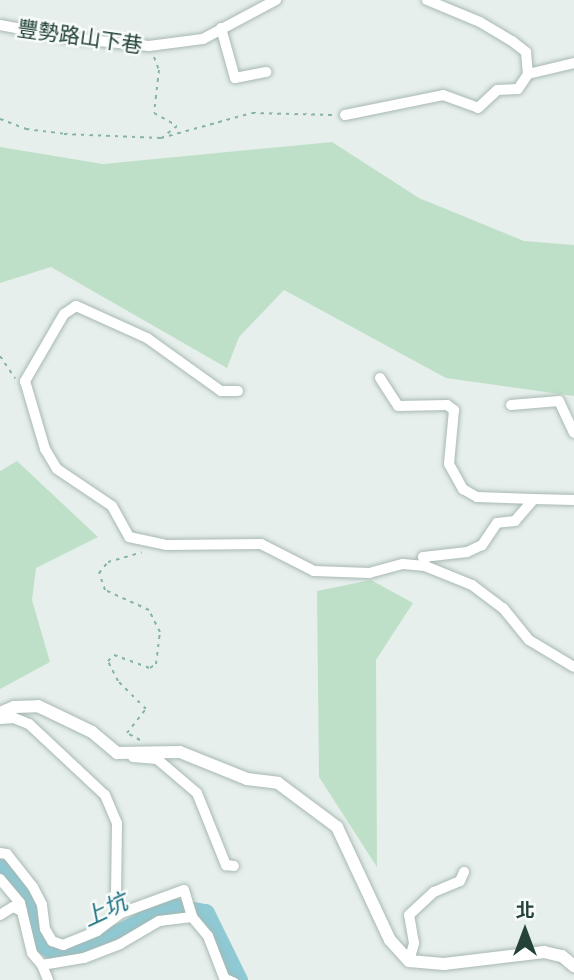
<!DOCTYPE html>
<html>
<head>
<meta charset="utf-8">
<style>
  body { margin:0 }
  #map { position:relative; width:574px; height:980px; overflow:hidden; background:#e6efeb; font-family:"Titillium Web","Noto Sans TC",sans-serif }
  div>[style] { position:absolute }
  .green>* { inset:0; background:#bfe0c8 }
  .river>* { height:19px; margin:-9.5px; padding:0 9.5px; transform-origin:9.5px; border-radius:9.5px; background:#8ec9d4 }
  .path>* { height:2px; margin-top:-1px; transform-origin:0; background:repeating-linear-gradient(90deg,#86b3a5 0 3.5px,transparent 0 8.5px) }
  .roads { filter:drop-shadow(0 0 2px #a8b8b2) drop-shadow(0 0 2px #a8b8b2) }
  .service>* { height:4.5px; margin:-2.25px; padding:0 2.25px; transform-origin:2.25px; border-radius:2.25px; background:#fff }
  .minor>* { height:10px; margin:-5px; padding:0 5px; transform-origin:5px; border-radius:5px; background:#fff }
  .tertiary>* { height:12px; margin:-6px; padding:0 6px; transform-origin:6px; border-radius:6px; background:#fff }
  span { translate:-50% -50%; white-space:nowrap; text-align:center; line-height:1.15; -webkit-text-stroke:5px #f7fbf9; paint-order:stroke }
  .street-label { font-size:21px; color:#24423a }
  .water-label { font-size:23px; color:#1c6f80; font-style:italic }
  .north { position:absolute; left:490px; top:896px; width:70px; height:70px; -webkit-text-stroke:5px #f7fbf9; paint-order:stroke; rotate:0deg; font-size:19px; font-weight:700; line-height:28px; text-align:center; color:#24423a }
  .north::after { content:''; display:block; margin:auto; width:24px; height:32px; background:#24423a; clip-path:polygon(50% 0,100% 100%,50% 72%,0 100%) }
</style>
</head>
<body>
<div id="map">
  <div class="green">
    <i style="clip-path:polygon(332px 142px,419px 198px,524px 241px,574px 245px,574px 396px,446px 378px,284px 290px,239px 337px,227px 368px,51px 267px,0 283px,0 147px,103px 164px)"></i>
    <i style="clip-path:polygon(17px 461px,98px 537px,36px 568px,32px 600px,50px 662px,0 689px,0 471px)"></i>
    <i style="clip-path:polygon(371px 580px,413px 603px,376px 660px,377px 867px,319px 777px,317px 591px)"></i>
  </div>
  <div class="river">
    <i style="left:0;top:868px;width:22px;rotate:30deg"></i>
    <i style="left:19px;top:879px;width:25px;rotate:61deg"></i>
    <i style="left:31px;top:901px;width:42px;rotate:77.6deg"></i>
    <i style="left:40px;top:942px;width:25px;rotate:34deg"></i>
    <i style="left:61px;top:956px;width:67px;rotate:-22deg"></i>
    <i style="left:123px;top:931px;width:51px;rotate:-29.1deg"></i>
    <i style="left:168px;top:906px;width:38px;rotate:11deg"></i>
    <i style="left:205px;top:913px;width:75px;rotate:63.8deg"></i>
  </div>
  <div class="path">
    <i style="left:154px;top:57px;width:14px;rotate:69deg"></i>
    <i style="left:159px;top:70px;width:43px;rotate:96.6deg"></i>
    <i style="left:154px;top:113px;width:26px;rotate:29deg"></i>
    <i style="left:177px;top:126px;width:18px;rotate:142deg"></i>
    <i style="left:0;top:119px;width:28px;rotate:21deg"></i>
    <i style="left:26px;top:129px;width:38px;rotate:7deg"></i>
    <i style="left:64px;top:134px;width:97px;rotate:2.4deg"></i>
    <i style="left:161px;top:138px;width:94px;rotate:-15.4deg"></i>
    <i style="left:252px;top:113px;width:81px;rotate:1.4deg"></i>
    <i style="left:0;top:356px;width:27px;rotate:56deg"></i>
    <i style="left:140px;top:740px;width:15px;rotate:-152deg"></i>
    <i style="left:127px;top:733px;width:31px;rotate:-52deg"></i>
    <i style="left:146px;top:709px;width:40px;rotate:-135deg"></i>
    <i style="left:118px;top:681px;width:22px;rotate:-117deg"></i>
    <i style="left:108px;top:661px;width:8px;rotate:-45deg"></i>
    <i style="left:114px;top:655px;width:38px;rotate:20deg"></i>
    <i style="left:150px;top:668px;width:7px;rotate:-34deg"></i>
    <i style="left:156px;top:664px;width:32px;rotate:-83deg"></i>
    <i style="left:160px;top:632px;width:25px;rotate:-117deg"></i>
    <i style="left:149px;top:610px;width:48px;rotate:-155.6deg"></i>
    <i style="left:105px;top:590px;width:18px;rotate:-109deg"></i>
    <i style="left:99px;top:573px;width:14px;rotate:-51deg"></i>
    <i style="left:108px;top:562px;width:35px;rotate:-16deg"></i>
  </div>
  <div class="roads">
    <div class="service">
      <i style="left:226px;top:976px;width:10px;rotate:24deg"></i>
    </div>
    <div class="minor">
      <i style="left:427px;top:0;width:57px;rotate:22.5deg"></i>
      <i style="left:480px;top:22px;width:37px;rotate:31deg"></i>
      <i style="left:512px;top:41px;width:18px;rotate:38deg"></i>
      <i style="left:526px;top:52px;width:22px;rotate:85deg"></i>
      <i style="left:528px;top:74px;width:47px;rotate:-13.4deg"></i>
      <i style="left:0;top:25px;width:70px;rotate:10.7deg"></i>
      <i style="left:69px;top:38px;width:80px;rotate:5.7deg"></i>
      <i style="left:149px;top:46px;width:54px;rotate:-7.4deg"></i>
      <i style="left:203px;top:39px;width:83px;rotate:-28.1deg"></i>
      <i style="left:221px;top:28px;width:52px;rotate:74.4deg"></i>
      <i style="left:235px;top:78px;width:32px;rotate:-11deg"></i>
      <i style="left:345px;top:115px;width:100px;rotate:-11.5deg"></i>
      <i style="left:443px;top:95px;width:37px;rotate:20deg"></i>
      <i style="left:478px;top:108px;width:26px;rotate:-43deg"></i>
      <i style="left:497px;top:90px;width:21px;rotate:-3deg"></i>
      <i style="left:518px;top:89px;width:18px;rotate:-56deg"></i>
      <i style="left:380px;top:378px;width:33px;rotate:57deg"></i>
      <i style="left:398px;top:406px;width:49px;rotate:-1.2deg"></i>
      <i style="left:447px;top:405px;width:9px;rotate:36deg"></i>
      <i style="left:454px;top:410px;width:54px;rotate:95.3deg"></i>
      <i style="left:449px;top:464px;width:29px;rotate:61deg"></i>
      <i style="left:463px;top:489px;width:16px;rotate:30deg"></i>
      <i style="left:477px;top:497px;width:57px;rotate:2deg"></i>
      <i style="left:534px;top:499px;width:29px;rotate:131deg"></i>
      <i style="left:515px;top:521px;width:18px;rotate:174deg"></i>
      <i style="left:497px;top:523px;width:27px;rotate:124deg"></i>
      <i style="left:482px;top:545px;width:17px;rotate:155deg"></i>
      <i style="left:467px;top:552px;width:44px;rotate:173.5deg"></i>
      <i style="left:423px;top:557px;width:9px;rotate:77deg"></i>
      <i style="left:425px;top:566px;width:51px;rotate:22deg"></i>
      <i style="left:472px;top:585px;width:39px;rotate:37deg"></i>
      <i style="left:503px;top:608px;width:41px;rotate:50.9deg"></i>
      <i style="left:529px;top:640px;width:52px;rotate:31deg"></i>
      <i style="left:238px;top:391px;width:17px;rotate:180deg"></i>
      <i style="left:221px;top:391px;width:91px;rotate:-144.4deg"></i>
      <i style="left:147px;top:338px;width:78px;rotate:-155.7deg"></i>
      <i style="left:76px;top:306px;width:14px;rotate:146deg"></i>
      <i style="left:64px;top:314px;width:78px;rotate:120.2deg"></i>
      <i style="left:25px;top:381px;width:71px;rotate:73.6deg"></i>
      <i style="left:45px;top:449px;width:23px;rotate:59deg"></i>
      <i style="left:57px;top:469px;width:66px;rotate:33.9deg"></i>
      <i style="left:112px;top:506px;width:35px;rotate:61deg"></i>
      <i style="left:129px;top:537px;width:39px;rotate:12deg"></i>
      <i style="left:167px;top:545px;width:94px;rotate:-0.6deg"></i>
      <i style="left:261px;top:544px;width:59px;rotate:27deg"></i>
      <i style="left:314px;top:571px;width:55px;rotate:2.1deg"></i>
      <i style="left:369px;top:573px;width:35px;rotate:-15deg"></i>
      <i style="left:403px;top:564px;width:22px;rotate:5deg"></i>
      <i style="left:511px;top:405px;width:48px;rotate:-4.8deg"></i>
      <i style="left:559px;top:401px;width:35px;rotate:65deg"></i>
      <i style="left:534px;top:499px;width:40px;rotate:1.4deg"></i>
      <i style="left:0;top:719px;width:14px;rotate:-4deg"></i>
      <i style="left:14px;top:718px;width:16px;rotate:22deg"></i>
      <i style="left:29px;top:724px;width:104px;rotate:43.1deg"></i>
      <i style="left:105px;top:795px;width:30px;rotate:67deg"></i>
      <i style="left:117px;top:823px;width:75px;rotate:90.8deg"></i>
      <i style="left:116px;top:898px;width:16px;rotate:72deg"></i>
      <i style="left:133px;top:757px;width:24px;rotate:5deg"></i>
      <i style="left:157px;top:759px;width:52px;rotate:40.4deg"></i>
      <i style="left:197px;top:793px;width:78px;rotate:68.1deg"></i>
      <i style="left:226px;top:865px;width:8px;rotate:7deg"></i>
      <i style="left:0;top:853px;width:7px;rotate:8deg"></i>
      <i style="left:7px;top:854px;width:42px;rotate:51.8deg"></i>
      <i style="left:33px;top:887px;width:20px;rotate:63deg"></i>
      <i style="left:42px;top:905px;width:24px;rotate:83deg"></i>
      <i style="left:45px;top:929px;width:14px;rotate:60deg"></i>
      <i style="left:52px;top:941px;width:12px;rotate:20deg"></i>
      <i style="left:63px;top:945px;width:37px;rotate:-22deg"></i>
      <i style="left:97px;top:931px;width:30px;rotate:-37deg"></i>
      <i style="left:121px;top:913px;width:67px;rotate:-20.1deg"></i>
      <i style="left:184px;top:890px;width:28px;rotate:73deg"></i>
      <i style="left:192px;top:917px;width:25px;rotate:50deg"></i>
      <i style="left:208px;top:936px;width:47px;rotate:68.9deg"></i>
      <i style="left:0;top:879px;width:31px;rotate:50deg"></i>
      <i style="left:20px;top:903px;width:51px;rotate:76.5deg"></i>
      <i style="left:32px;top:953px;width:16px;rotate:50deg"></i>
      <i style="left:42px;top:965px;width:43px;rotate:-9.5deg"></i>
      <i style="left:84px;top:958px;width:39px;rotate:-21deg"></i>
      <i style="left:120px;top:944px;width:45px;rotate:-30.5deg"></i>
      <i style="left:159px;top:921px;width:33px;rotate:-7deg"></i>
      <i style="left:0;top:915px;width:15px;rotate:-32deg"></i>
      <i style="left:13px;top:907px;width:10px;rotate:24deg"></i>
      <i style="left:409px;top:961px;width:19px;rotate:-74deg"></i>
      <i style="left:414px;top:943px;width:28px;rotate:-100deg"></i>
      <i style="left:409px;top:915px;width:34px;rotate:-43deg"></i>
      <i style="left:434px;top:892px;width:28px;rotate:-23deg"></i>
      <i style="left:460px;top:881px;width:10px;rotate:-66deg"></i>
      <i style="left:42px;top:965px;width:16px;rotate:68deg"></i>
    </div>
    <div class="tertiary">
      <i style="left:0;top:713px;width:15px;rotate:-23deg"></i>
      <i style="left:14px;top:707px;width:24px;rotate:-2deg"></i>
      <i style="left:38px;top:706px;width:60px;rotate:25.7deg"></i>
      <i style="left:92px;top:732px;width:33px;rotate:40deg"></i>
      <i style="left:117px;top:753px;width:63px;rotate:-0.9deg"></i>
      <i style="left:180px;top:752px;width:72px;rotate:21.9deg"></i>
      <i style="left:247px;top:779px;width:31px;rotate:7deg"></i>
      <i style="left:278px;top:783px;width:74px;rotate:36.7deg"></i>
      <i style="left:337px;top:827px;width:125px;rotate:64.9deg"></i>
      <i style="left:390px;top:940px;width:28px;rotate:48deg"></i>
      <i style="left:409px;top:961px;width:35px;rotate:5deg"></i>
      <i style="left:444px;top:964px;width:101px;rotate:-6.8deg"></i>
      <i style="left:544px;top:952px;width:18px;rotate:13deg"></i>
      <i style="left:562px;top:956px;width:16px;rotate:40deg"></i>
    </div>
  </div>
  <div class="street-label">
    <span style="left:80px;top:36px;rotate:8deg">豐勢路山下巷</span>
  </div>
  <div class="water-label">
    <span style="left:105px;top:910px;rotate:-25deg">上坑</span>
  </div>
  <div class="north">北</div>
</div>
</body>
</html>
